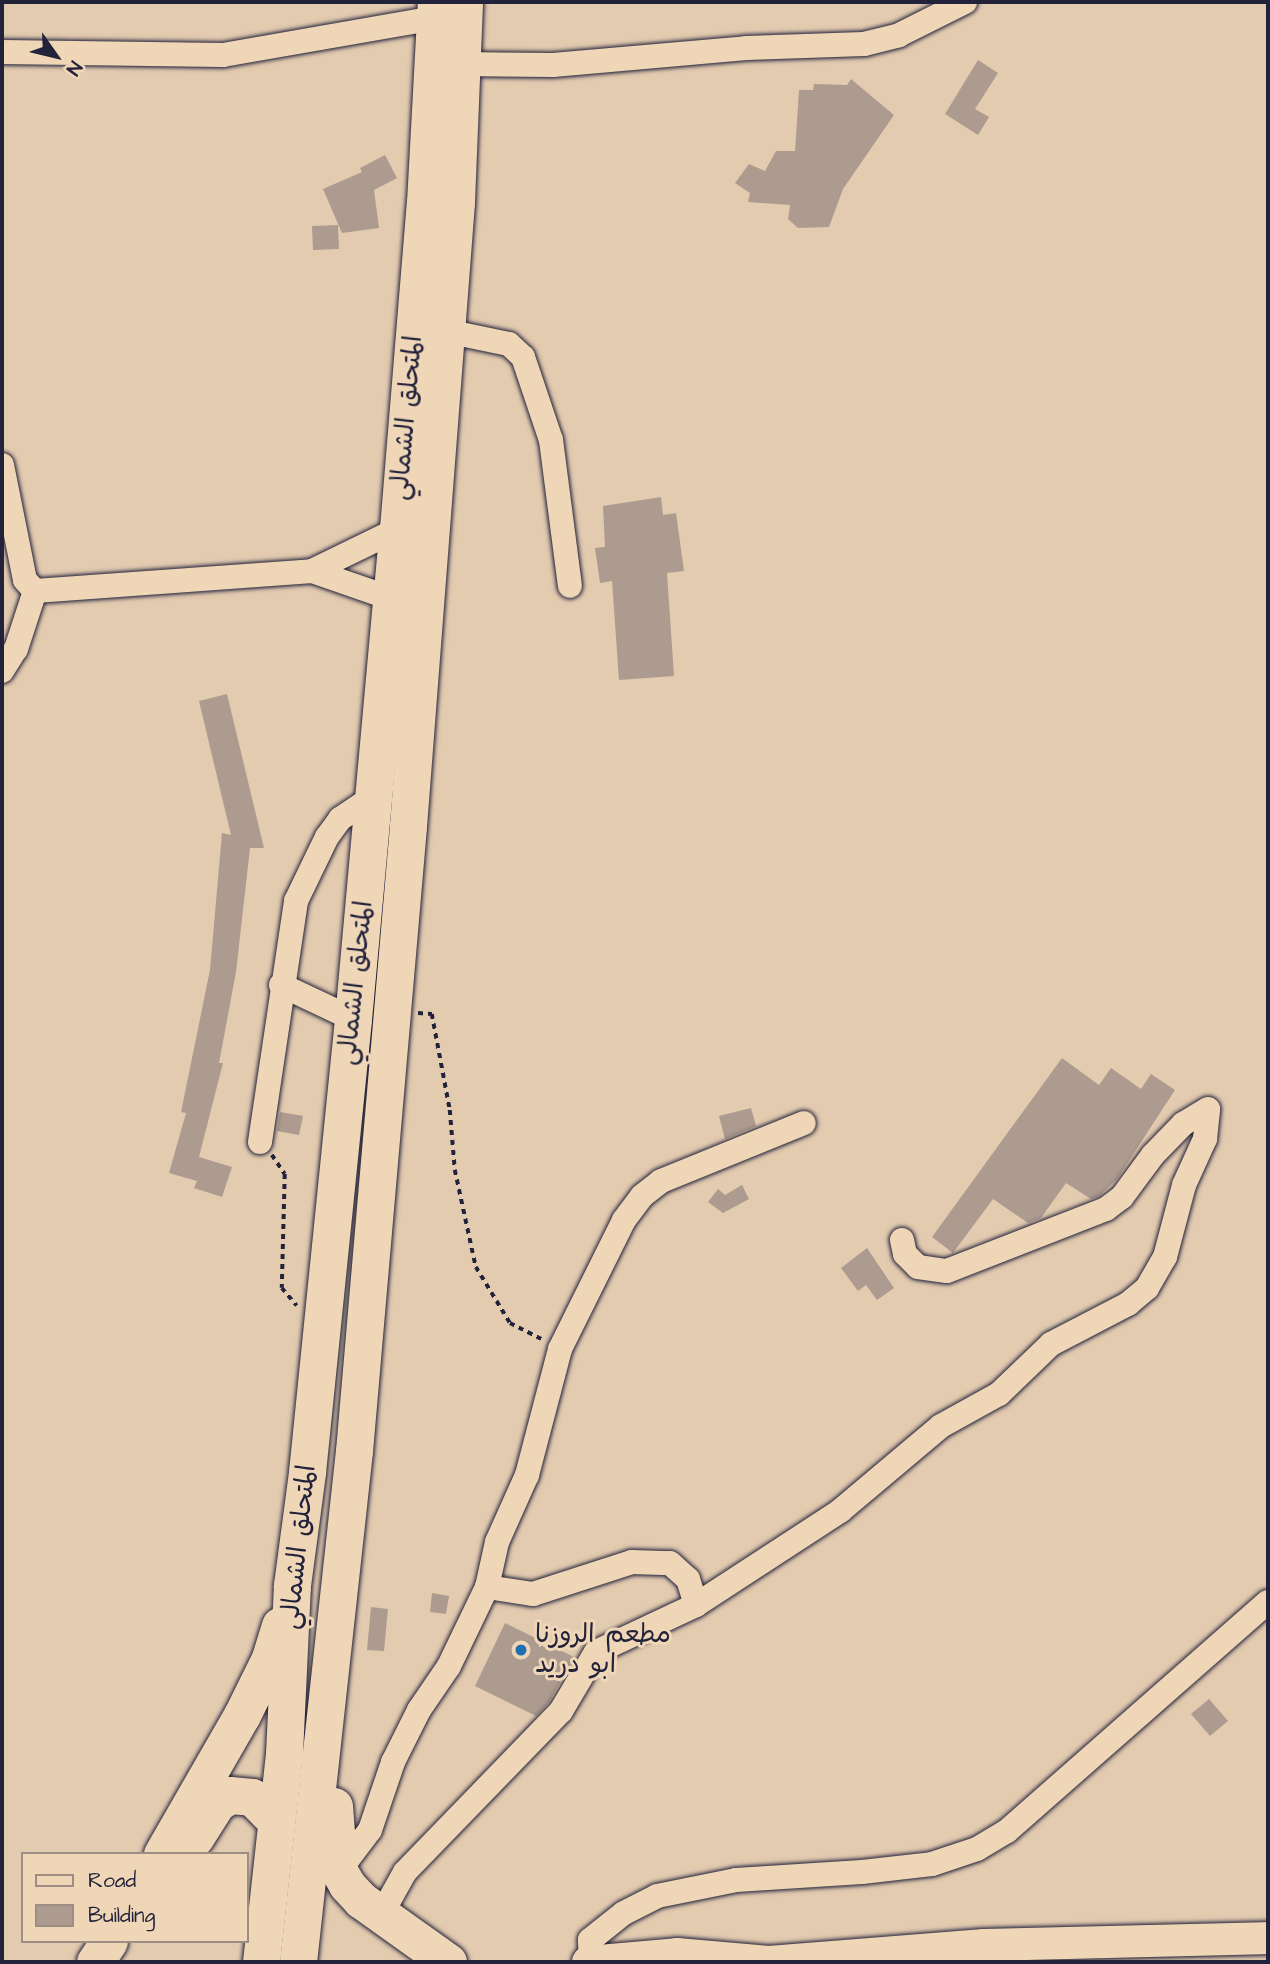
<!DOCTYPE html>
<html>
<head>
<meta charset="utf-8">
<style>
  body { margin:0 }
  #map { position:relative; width:1270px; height:1964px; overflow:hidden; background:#e3cbb0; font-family:"Architects Daughter","Playpen Sans Arabic",sans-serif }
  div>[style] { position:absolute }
  .building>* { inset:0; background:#ad9b8f }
  .path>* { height:3.5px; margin-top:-1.75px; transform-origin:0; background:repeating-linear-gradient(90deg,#22223b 0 5px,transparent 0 10px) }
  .roads { filter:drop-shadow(0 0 2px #22223b) drop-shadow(0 0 2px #22223b) }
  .minor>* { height:24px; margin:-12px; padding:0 12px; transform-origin:12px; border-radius:12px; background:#efd6b7 }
  .major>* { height:32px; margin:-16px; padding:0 16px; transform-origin:16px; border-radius:16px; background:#efd6b7 }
  .highway>* { height:37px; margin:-18.5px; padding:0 18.5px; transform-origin:18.5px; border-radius:18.5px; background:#efd6b7 }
  .dots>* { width:19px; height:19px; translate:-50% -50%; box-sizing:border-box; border:4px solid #efd6b7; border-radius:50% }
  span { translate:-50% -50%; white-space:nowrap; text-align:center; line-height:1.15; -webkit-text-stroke:6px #efd6b7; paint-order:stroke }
  .street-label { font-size:26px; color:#22223b }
  .poi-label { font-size:26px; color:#22223b }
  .left { translate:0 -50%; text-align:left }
  .frame { position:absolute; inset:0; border:4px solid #22223b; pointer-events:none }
  .legend { position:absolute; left:21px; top:1852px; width:228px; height:91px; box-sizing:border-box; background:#efd6b7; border:2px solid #9d8e85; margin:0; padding:9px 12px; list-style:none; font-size:21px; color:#22223b }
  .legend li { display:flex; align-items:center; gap:14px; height:35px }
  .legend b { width:35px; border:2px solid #9d8e85 }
  .north { position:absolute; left:21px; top:21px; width:70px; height:70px; -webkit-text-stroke:5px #efd6b7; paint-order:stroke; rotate:124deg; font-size:19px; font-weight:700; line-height:28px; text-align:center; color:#22223b }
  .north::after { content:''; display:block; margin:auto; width:24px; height:32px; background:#22223b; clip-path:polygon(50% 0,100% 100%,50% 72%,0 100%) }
</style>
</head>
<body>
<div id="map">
  <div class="building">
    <i style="clip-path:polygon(978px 60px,998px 73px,975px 109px,989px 117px,978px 135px,945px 114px)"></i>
    <i style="clip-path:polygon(851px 79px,894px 115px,843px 189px,829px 227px,798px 228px,788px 219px,790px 205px,748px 202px,750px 193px,735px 183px,749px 164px,765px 171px,776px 151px,795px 151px,799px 90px,813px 90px,814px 84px,847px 85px)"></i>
    <i style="clip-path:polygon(385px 155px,397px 178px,374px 190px,379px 228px,342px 233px,323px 189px,362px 172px,360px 168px)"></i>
    <i style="clip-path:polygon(338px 225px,339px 249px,313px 250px,312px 226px)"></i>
    <i style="clip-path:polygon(661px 497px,663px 515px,676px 513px,684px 571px,667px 573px,674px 676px,619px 680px,612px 581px,600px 583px,595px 548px,605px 547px,603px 506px)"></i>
    <i style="clip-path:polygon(227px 694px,264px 848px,250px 848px,236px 972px,219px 1063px,223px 1063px,199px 1157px,232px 1167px,222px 1197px,194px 1188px,197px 1181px,169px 1173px,186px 1113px,181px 1112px,210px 970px,222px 833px,231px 835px,199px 701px)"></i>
    <i style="clip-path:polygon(1062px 1058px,1099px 1085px,1111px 1068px,1141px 1089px,1151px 1074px,1175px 1090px,1117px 1179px,1099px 1196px,1091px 1199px,1066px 1183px,1041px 1218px,1028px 1223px,993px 1199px,953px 1253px,932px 1237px)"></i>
    <i style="clip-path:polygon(751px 1108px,756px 1126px,725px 1139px,719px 1116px)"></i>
    <i style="clip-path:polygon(280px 1112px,303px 1116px,299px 1135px,277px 1131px)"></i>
    <i style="clip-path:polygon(742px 1185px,749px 1199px,723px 1213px,708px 1202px,718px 1189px,725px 1195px)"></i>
    <i style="clip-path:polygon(867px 1248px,894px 1288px,877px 1300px,866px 1285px,858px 1291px,841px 1268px)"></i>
    <i style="clip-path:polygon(432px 1593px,449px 1596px,446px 1614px,430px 1612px)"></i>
    <i style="clip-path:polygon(371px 1607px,388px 1609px,384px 1651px,367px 1650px)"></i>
    <i style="clip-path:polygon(505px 1623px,574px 1657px,549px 1702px,536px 1716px,475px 1686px)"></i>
    <i style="clip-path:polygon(1209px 1699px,1228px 1721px,1210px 1736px,1191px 1714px)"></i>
  </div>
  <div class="path">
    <i style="left:418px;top:1013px;width:14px;rotate:4deg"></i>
    <i style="left:432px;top:1014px;width:98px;rotate:79.4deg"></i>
    <i style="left:450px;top:1110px;width:60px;rotate:85.2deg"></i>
    <i style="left:455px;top:1170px;width:99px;rotate:77.8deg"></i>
    <i style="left:476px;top:1267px;width:66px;rotate:58.7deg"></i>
    <i style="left:510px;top:1323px;width:37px;rotate:27deg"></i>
    <i style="left:272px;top:1155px;width:23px;rotate:56deg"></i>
    <i style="left:285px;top:1174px;width:114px;rotate:91.5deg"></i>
    <i style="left:282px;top:1288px;width:23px;rotate:50deg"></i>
  </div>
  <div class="roads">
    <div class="minor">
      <i style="left:2px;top:52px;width:221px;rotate:0.8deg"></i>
      <i style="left:223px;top:55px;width:216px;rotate:-9.9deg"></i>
      <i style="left:461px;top:64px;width:92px;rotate:0.6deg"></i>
      <i style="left:553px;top:65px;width:194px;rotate:-5deg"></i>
      <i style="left:746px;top:48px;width:118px;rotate:-1.9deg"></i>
      <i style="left:864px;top:44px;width:36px;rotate:-14deg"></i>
      <i style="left:899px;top:35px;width:74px;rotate:-26.6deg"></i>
      <i style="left:446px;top:331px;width:64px;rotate:11.7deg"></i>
      <i style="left:509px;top:344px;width:19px;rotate:43deg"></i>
      <i style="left:523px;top:357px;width:88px;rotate:71.4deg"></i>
      <i style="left:551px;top:440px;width:147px;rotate:82.6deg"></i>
      <i style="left:2px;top:465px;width:117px;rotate:78.7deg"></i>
      <i style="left:25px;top:580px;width:15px;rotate:48deg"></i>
      <i style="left:312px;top:571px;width:83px;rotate:19.1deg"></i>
      <i style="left:35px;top:591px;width:278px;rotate:-4.1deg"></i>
      <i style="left:312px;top:571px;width:96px;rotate:-26deg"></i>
      <i style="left:2px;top:671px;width:26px;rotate:-58deg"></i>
      <i style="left:16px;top:649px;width:61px;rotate:-71.9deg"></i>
      <i style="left:281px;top:985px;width:80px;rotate:25.3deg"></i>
      <i style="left:260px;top:1142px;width:244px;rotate:-81.5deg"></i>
      <i style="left:296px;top:901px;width:71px;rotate:-64.2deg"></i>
      <i style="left:327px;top:837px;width:22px;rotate:-54deg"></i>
      <i style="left:340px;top:819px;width:40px;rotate:-34deg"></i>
      <i style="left:902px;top:1240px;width:14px;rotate:78deg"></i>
      <i style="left:905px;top:1254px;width:18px;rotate:45deg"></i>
      <i style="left:918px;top:1267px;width:29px;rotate:8deg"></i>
      <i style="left:947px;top:1271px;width:171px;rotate:-21.3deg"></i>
      <i style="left:1106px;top:1209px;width:20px;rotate:-37deg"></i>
      <i style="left:1122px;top:1197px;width:52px;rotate:-53.6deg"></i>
      <i style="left:1153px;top:1155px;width:43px;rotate:-45.9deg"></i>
      <i style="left:1183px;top:1124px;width:29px;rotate:-31deg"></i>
      <i style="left:487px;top:1587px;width:47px;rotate:8.7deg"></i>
      <i style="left:533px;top:1594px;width:104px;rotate:-17.9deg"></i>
      <i style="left:632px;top:1562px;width:38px;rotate:2deg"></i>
      <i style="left:670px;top:1563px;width:24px;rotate:42deg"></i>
      <i style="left:688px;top:1579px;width:27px;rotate:73deg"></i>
      <i style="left:339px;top:1871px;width:51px;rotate:-52.9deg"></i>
      <i style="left:370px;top:1830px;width:72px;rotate:-71.3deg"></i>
      <i style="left:393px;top:1762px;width:58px;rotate:-63.4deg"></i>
      <i style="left:419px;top:1710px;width:53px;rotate:-55.7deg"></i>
      <i style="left:449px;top:1666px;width:88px;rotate:-64.3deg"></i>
      <i style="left:487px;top:1587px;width:46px;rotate:-77.5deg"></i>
      <i style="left:497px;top:1542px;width:73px;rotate:-65.9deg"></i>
      <i style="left:527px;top:1475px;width:130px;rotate:-75.3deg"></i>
      <i style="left:560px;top:1349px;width:144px;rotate:-63.6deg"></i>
      <i style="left:624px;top:1220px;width:30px;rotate:-53deg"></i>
      <i style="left:642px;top:1196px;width:24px;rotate:-38deg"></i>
      <i style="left:661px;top:1181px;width:154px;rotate:-22.1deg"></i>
      <i style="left:381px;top:1915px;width:49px;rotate:-60.8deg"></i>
      <i style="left:405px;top:1872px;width:224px;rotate:-45.9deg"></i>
      <i style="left:561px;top:1711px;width:69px;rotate:-59.3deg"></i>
      <i style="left:596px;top:1652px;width:110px;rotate:-25.2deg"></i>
      <i style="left:696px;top:1605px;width:172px;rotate:-33.1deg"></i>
      <i style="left:840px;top:1511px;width:132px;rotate:-40.1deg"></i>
      <i style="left:941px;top:1426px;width:66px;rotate:-28.9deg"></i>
      <i style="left:999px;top:1394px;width:72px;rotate:-43.9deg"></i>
      <i style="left:1051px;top:1344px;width:87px;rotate:-27.5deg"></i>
      <i style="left:1128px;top:1304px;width:25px;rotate:-40deg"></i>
      <i style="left:1147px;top:1288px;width:36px;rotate:-60deg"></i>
      <i style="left:1165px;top:1257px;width:74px;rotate:-75.2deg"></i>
      <i style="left:1184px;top:1185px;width:51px;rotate:-65.5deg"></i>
      <i style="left:1205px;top:1139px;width:30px;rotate:-84deg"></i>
      <i style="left:591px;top:1961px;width:21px;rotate:-93deg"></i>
      <i style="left:590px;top:1940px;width:43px;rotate:-38.5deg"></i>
      <i style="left:624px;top:1913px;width:37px;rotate:-27deg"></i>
      <i style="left:657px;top:1896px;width:81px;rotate:-11.4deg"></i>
      <i style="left:736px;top:1880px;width:126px;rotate:-3.6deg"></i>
      <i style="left:862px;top:1872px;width:70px;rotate:-6.5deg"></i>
      <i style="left:932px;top:1864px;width:47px;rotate:-18.4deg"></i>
      <i style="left:977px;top:1849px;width:35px;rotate:-31deg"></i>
      <i style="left:1007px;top:1831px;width:347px;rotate:-41.3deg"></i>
    </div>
    <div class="major">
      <i style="left:588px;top:1962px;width:89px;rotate:-5.1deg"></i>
      <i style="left:677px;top:1954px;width:92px;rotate:5deg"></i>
      <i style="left:769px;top:1962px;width:216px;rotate:-4.5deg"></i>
      <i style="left:984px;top:1945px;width:284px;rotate:-1.4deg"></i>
    </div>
    <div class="highway">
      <i style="left:334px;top:1806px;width:65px;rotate:85.6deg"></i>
      <i style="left:339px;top:1871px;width:16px;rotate:60deg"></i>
      <i style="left:347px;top:1885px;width:21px;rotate:47deg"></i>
      <i style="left:361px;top:1900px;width:107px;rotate:35.5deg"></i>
      <i style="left:195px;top:1838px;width:41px;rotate:-57.8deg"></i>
      <i style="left:217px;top:1803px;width:15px;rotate:-32deg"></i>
      <i style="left:230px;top:1795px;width:22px;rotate:5deg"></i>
      <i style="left:252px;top:1797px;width:33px;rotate:45deg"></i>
      <i style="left:162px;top:1854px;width:160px;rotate:-60.1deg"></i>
      <i style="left:242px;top:1715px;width:64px;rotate:-63.8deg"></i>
      <i style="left:270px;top:1658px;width:34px;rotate:-73deg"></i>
      <i style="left:95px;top:1962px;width:25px;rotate:-56deg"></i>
      <i style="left:261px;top:1962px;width:209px;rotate:-83.7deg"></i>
      <i style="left:284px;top:1754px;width:169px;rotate:-87.3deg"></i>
      <i style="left:292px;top:1585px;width:114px;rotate:-82.4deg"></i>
      <i style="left:307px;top:1472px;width:455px;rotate:-84.2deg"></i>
      <i style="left:353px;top:1019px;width:492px;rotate:-84.8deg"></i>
      <i style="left:398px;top:529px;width:327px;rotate:-85.3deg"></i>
      <i style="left:425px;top:203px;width:201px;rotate:-86.9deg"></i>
      <i style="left:298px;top:1962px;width:514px;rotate:-83.75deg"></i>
      <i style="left:354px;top:1451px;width:627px;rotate:-85.06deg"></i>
      <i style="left:408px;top:826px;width:626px;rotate:-85.6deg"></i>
      <i style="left:456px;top:202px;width:200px;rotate:-87.7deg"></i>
    </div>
  </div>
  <div class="dots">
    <i style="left:521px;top:1650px;background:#1f6fb2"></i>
  </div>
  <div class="street-label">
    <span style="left:407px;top:418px;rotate:-85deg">المتحلق الشمالي</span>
    <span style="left:356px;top:983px;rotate:-84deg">المتحلق الشمالي</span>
    <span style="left:299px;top:1547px;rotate:-84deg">المتحلق الشمالي</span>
  </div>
  <div class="poi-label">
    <span class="left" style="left:535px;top:1650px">مطعم الروزنا<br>ابو دريد</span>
  </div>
  <div class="frame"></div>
  <ul class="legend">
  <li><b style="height:9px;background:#efd6b7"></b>Road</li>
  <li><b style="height:19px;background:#ad9b8f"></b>Building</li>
  </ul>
  <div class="north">N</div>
</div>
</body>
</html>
